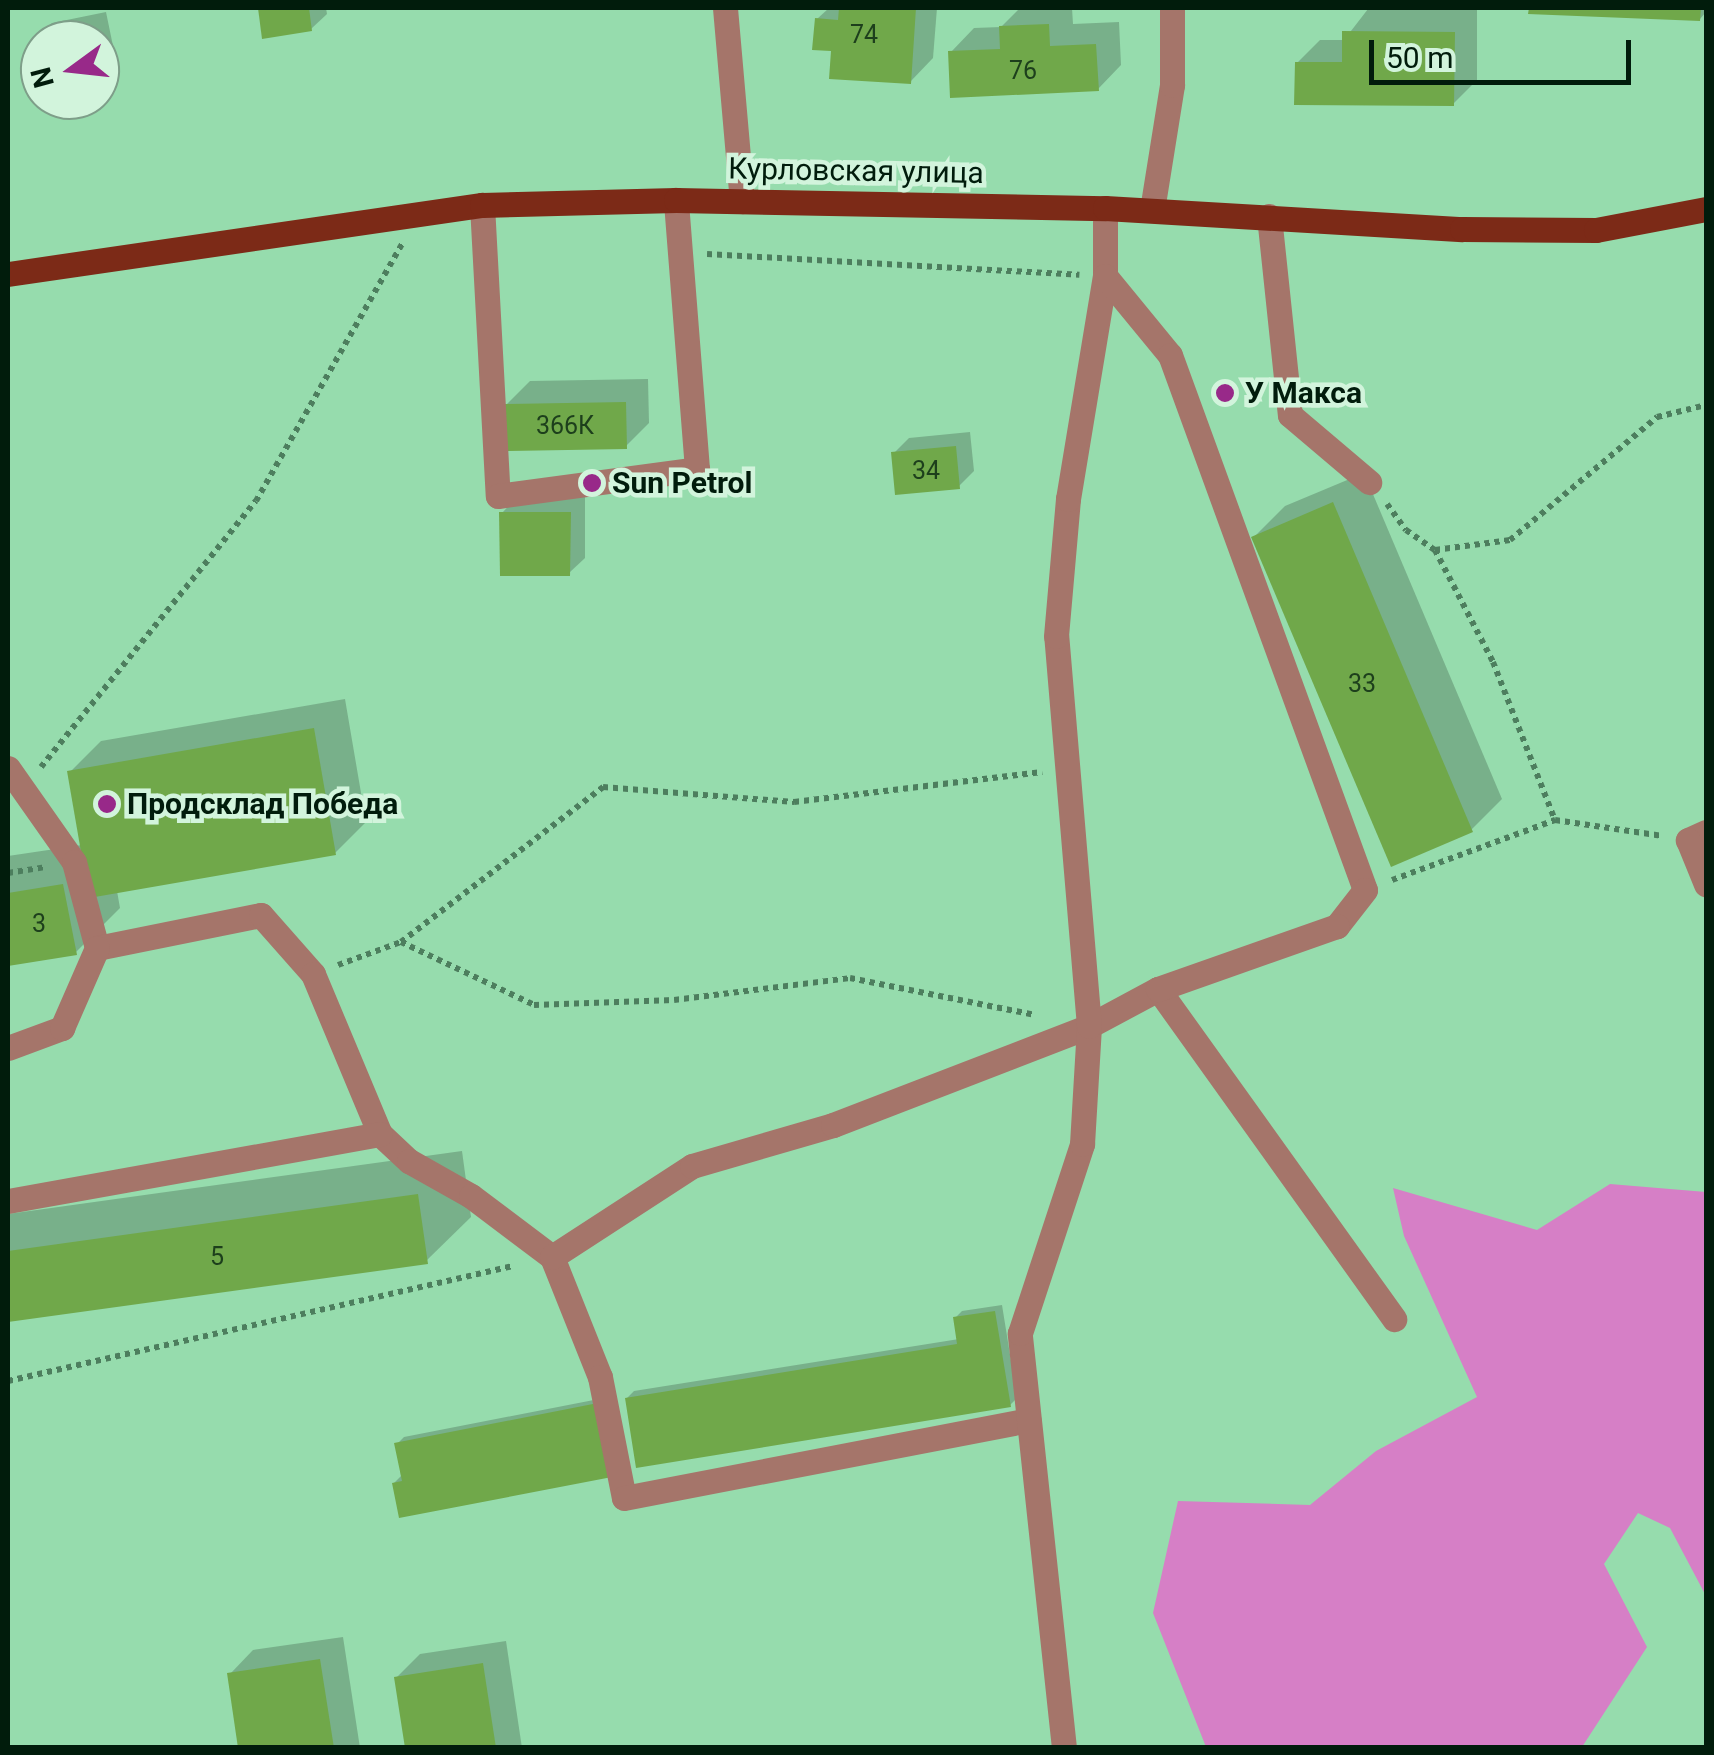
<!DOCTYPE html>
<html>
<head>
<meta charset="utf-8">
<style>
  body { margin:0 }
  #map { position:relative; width:1714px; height:1755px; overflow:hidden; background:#96dcad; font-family:Roboto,sans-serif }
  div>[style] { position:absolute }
  .water>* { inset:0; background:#d67fc6 }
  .shadow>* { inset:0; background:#0003 }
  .building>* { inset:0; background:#70a84a }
  .path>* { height:6px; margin-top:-3px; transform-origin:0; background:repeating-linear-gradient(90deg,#4d7e5e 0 5px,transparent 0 10px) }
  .minor>* { height:25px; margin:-12.5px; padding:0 12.5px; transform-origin:12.5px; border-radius:12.5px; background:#a5756a }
  .major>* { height:25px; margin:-12.5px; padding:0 12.5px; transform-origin:12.5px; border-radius:12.5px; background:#7c2a17 }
  .dots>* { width:28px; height:28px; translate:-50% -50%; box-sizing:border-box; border:5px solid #d2f4dc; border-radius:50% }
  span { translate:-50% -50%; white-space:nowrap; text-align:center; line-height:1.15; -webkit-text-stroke:9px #d2f4dc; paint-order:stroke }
  .number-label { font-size:25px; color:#1d3f1c }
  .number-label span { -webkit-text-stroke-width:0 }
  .street-label { font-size:30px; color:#011c0c }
  .poi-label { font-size:30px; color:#011c0c; font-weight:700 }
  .left { translate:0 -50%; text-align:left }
  .frame { position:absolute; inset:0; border:10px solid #011c0c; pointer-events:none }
  .north { position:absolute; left:20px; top:20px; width:100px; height:100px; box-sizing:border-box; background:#d2f4dc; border:2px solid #7e9e89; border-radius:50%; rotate:255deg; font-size:28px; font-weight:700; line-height:40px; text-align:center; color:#011c0c }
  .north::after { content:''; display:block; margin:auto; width:35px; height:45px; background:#982989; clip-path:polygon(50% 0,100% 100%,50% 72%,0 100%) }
  .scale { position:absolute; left:1369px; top:40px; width:262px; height:45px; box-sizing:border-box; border:5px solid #011c0c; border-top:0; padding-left:12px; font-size:30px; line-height:35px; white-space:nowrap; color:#011c0c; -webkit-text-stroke:8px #d2f4dc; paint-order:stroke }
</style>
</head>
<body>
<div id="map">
  <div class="water">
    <i style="clip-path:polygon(1610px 1184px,1706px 1192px,1706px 1596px,1670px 1528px,1638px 1513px,1604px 1564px,1647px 1647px,1582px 1747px,1206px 1747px,1153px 1613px,1178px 1501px,1310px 1505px,1376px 1451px,1477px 1397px,1404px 1236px,1393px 1188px,1537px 1230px)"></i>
  </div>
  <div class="shadow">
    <i style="clip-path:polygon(260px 8px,326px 8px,327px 14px,311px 29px,265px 37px)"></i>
    <i style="clip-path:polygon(829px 8px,937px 8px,933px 58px,910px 82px,834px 48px,817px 19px)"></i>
    <i style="clip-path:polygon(1020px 8px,1072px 8px,1073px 24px,1119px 22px,1121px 65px,1098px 89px,951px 52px,974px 28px,1001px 27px)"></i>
    <i style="clip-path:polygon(1531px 8px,1706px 8px,1706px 12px,1700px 19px)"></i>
    <i style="clip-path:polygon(1368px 9px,1477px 9px,1477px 80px,1453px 104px,1297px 63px,1320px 40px,1344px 40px)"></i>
    <i style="clip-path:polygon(106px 12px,119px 75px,100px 91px,100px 40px,40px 40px,40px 54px,37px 38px,52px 23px)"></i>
    <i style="clip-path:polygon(648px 379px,649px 423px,626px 446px,507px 404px,530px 381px)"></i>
    <i style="clip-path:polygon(970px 432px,974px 471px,959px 486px,894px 453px,909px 438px)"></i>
    <i style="clip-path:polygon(1364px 473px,1502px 799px,1471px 830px,1254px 537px,1285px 506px)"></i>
    <i style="clip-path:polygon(517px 497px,585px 497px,585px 558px,569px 573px,502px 513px)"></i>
    <i style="clip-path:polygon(345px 699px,366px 822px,335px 853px,117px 891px,120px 908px,76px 952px,8px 964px,8px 856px,82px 845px,70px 772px,101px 741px)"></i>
    <i style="clip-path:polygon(462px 1151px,471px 1217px,426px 1261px,8px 1320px,8px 1214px)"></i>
    <i style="clip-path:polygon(1002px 1305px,1017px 1398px,1010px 1405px,627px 1398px,634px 1391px,959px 1339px,955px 1318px,962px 1311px)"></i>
    <i style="clip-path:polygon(604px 1398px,618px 1467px,394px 1483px,401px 1476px,397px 1444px,404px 1437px)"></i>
    <i style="clip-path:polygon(343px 1637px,360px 1748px,241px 1748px,230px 1674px,253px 1650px)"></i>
    <i style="clip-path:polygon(506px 1641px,522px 1748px,407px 1748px,397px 1677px,420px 1654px)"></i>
  </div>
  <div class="building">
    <i style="clip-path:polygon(258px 8px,309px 8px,312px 31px,262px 39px)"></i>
    <i style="clip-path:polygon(839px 8px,916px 8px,911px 84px,829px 79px,831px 51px,812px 50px,815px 18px,838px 20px)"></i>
    <i style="clip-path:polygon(1529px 8px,1701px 8px,1700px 21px,1528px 14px)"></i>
    <i style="clip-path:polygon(1049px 24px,1050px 46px,1096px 44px,1099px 91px,950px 98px,948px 51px,1000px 49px,999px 26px)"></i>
    <i style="clip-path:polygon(92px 26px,94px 40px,40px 40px,40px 58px,30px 40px)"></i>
    <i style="clip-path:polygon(1342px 31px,1455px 32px,1454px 106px,1294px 105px,1295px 62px,1342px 62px)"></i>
    <i style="clip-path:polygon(626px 402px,627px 449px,505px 451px,504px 404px)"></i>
    <i style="clip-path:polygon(956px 446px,960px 489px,895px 495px,891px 452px)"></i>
    <i style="clip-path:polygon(1333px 502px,1473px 832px,1391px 867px,1251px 537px)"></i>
    <i style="clip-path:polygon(499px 512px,571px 512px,570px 576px,500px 576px)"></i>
    <i style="clip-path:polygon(314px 728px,336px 855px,89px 898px,67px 771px)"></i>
    <i style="clip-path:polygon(63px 884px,77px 955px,8px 966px,8px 893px)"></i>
    <i style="clip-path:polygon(418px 1194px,428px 1264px,8px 1322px,8px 1251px)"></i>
    <i style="clip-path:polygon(995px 1311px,1011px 1407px,636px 1468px,625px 1398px,957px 1344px,953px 1317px)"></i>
    <i style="clip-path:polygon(598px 1403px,612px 1477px,399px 1518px,392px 1483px,402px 1481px,394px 1443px)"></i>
    <i style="clip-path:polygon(320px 1659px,334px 1748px,238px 1748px,227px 1673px)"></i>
    <i style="clip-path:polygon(483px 1663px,496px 1748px,405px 1748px,394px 1677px)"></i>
  </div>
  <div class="path">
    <i style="left:707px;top:254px;width:373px;rotate:3.2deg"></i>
    <i style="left:1387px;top:504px;width:32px;rotate:54deg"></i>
    <i style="left:1406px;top:530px;width:35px;rotate:35deg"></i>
    <i style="left:1435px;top:550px;width:126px;rotate:62.6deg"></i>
    <i style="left:1493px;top:662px;width:170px;rotate:68.6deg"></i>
    <i style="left:1435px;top:550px;width:76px;rotate:-7.6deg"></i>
    <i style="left:1510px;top:540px;width:192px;rotate:-39.9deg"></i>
    <i style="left:1657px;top:417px;width:50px;rotate:-13.8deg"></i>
    <i style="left:41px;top:767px;width:342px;rotate:-51.1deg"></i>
    <i style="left:256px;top:501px;width:296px;rotate:-60.4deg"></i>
    <i style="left:8px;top:873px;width:36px;rotate:-9deg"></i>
    <i style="left:1392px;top:880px;width:174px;rotate:-20.2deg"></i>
    <i style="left:1555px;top:820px;width:109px;rotate:8.4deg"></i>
    <i style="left:401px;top:942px;width:147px;rotate:25.3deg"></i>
    <i style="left:534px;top:1005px;width:140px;rotate:-2deg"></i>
    <i style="left:674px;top:1000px;width:177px;rotate:-7.1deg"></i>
    <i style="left:850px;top:978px;width:189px;rotate:11.3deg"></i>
    <i style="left:338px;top:965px;width:67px;rotate:-20.1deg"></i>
    <i style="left:401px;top:942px;width:255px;rotate:-37.5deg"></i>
    <i style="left:603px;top:787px;width:192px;rotate:4.5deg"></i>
    <i style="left:794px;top:802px;width:250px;rotate:-6.9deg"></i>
    <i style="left:8px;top:1381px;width:518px;rotate:-12.83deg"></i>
  </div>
  <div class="minor">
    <i style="left:725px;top:8px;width:194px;rotate:85deg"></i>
    <i style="left:482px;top:205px;width:291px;rotate:86.9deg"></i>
    <i style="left:498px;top:496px;width:201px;rotate:-7.7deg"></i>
    <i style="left:697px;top:469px;width:270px;rotate:-94.5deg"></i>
    <i style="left:1105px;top:208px;width:68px;rotate:90deg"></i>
    <i style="left:1152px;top:210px;width:127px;rotate:-80.9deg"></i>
    <i style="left:1172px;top:85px;width:77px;rotate:-90deg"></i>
    <i style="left:1269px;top:216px;width:200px;rotate:84deg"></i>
    <i style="left:1290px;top:415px;width:104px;rotate:40.3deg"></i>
    <i style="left:8px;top:768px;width:115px;rotate:54.9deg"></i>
    <i style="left:74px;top:862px;width:89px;rotate:75deg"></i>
    <i style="left:97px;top:948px;width:167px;rotate:-11.4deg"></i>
    <i style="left:261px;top:915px;width:79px;rotate:48.6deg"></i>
    <i style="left:313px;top:974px;width:173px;rotate:67.3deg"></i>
    <i style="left:380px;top:1134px;width:40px;rotate:43deg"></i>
    <i style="left:409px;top:1161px;width:71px;rotate:29.4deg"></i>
    <i style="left:471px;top:1196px;width:101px;rotate:37deg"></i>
    <i style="left:552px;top:1257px;width:129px;rotate:68.2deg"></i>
    <i style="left:600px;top:1377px;width:123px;rotate:78.8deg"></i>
    <i style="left:624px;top:1498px;width:412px;rotate:-10.9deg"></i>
    <i style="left:1706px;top:832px;width:20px;rotate:156deg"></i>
    <i style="left:1688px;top:840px;width:48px;rotate:67.8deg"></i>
    <i style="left:8px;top:1048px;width:58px;rotate:-20.3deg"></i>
    <i style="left:62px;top:1028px;width:87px;rotate:-66.4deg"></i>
    <i style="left:8px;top:1201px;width:378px;rotate:-10.2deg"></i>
    <i style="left:552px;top:1257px;width:167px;rotate:-33deg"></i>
    <i style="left:692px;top:1166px;width:147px;rotate:-16.2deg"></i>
    <i style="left:833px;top:1125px;width:274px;rotate:-21.1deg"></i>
    <i style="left:1089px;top:1026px;width:78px;rotate:-28.2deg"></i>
    <i style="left:1158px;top:989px;width:406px;rotate:54.4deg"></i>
    <i style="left:1064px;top:1748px;width:417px;rotate:-96.1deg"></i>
    <i style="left:1020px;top:1333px;width:199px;rotate:-71.8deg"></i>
    <i style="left:1082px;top:1144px;width:118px;rotate:-86.6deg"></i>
    <i style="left:1089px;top:1026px;width:391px;rotate:-94.8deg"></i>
    <i style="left:1056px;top:636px;width:138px;rotate:-85deg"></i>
    <i style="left:1068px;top:499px;width:226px;rotate:-80.6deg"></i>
    <i style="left:1105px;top:276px;width:102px;rotate:50.6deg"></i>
    <i style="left:1170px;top:355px;width:569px;rotate:69.97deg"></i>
    <i style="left:1365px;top:890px;width:46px;rotate:127.9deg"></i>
    <i style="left:1337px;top:926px;width:190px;rotate:160.6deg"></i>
  </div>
  <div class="major">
    <i style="left:8px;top:274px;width:479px;rotate:-8.3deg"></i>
    <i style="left:482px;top:205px;width:194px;rotate:-1.5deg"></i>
    <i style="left:676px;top:200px;width:429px;rotate:1.1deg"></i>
    <i style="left:1105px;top:208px;width:358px;rotate:3.4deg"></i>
    <i style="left:1462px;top:229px;width:134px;rotate:0.4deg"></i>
    <i style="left:1596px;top:230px;width:112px;rotate:-10.8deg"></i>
  </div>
  <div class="dots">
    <i style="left:1225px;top:393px;background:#982989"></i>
    <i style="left:592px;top:483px;background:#982989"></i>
    <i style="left:107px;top:804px;background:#982989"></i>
  </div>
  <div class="number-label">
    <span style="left:864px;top:35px">74</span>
    <span style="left:1023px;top:71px">76</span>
    <span style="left:565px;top:426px">366К</span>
    <span style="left:926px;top:471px">34</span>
    <span style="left:1362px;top:684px">33</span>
    <span style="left:39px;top:924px">3</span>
    <span style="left:217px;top:1257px">5</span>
  </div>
  <div class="street-label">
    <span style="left:856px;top:171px;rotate:1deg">Курловская улица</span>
  </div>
  <div class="poi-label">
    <span class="left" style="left:1245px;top:393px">У Макса</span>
    <span class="left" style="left:612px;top:483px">Sun Petrol</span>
    <span class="left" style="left:127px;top:804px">Продсклад Победа</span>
  </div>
  <div class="frame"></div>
  <div class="north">N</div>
  <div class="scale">50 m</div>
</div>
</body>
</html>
